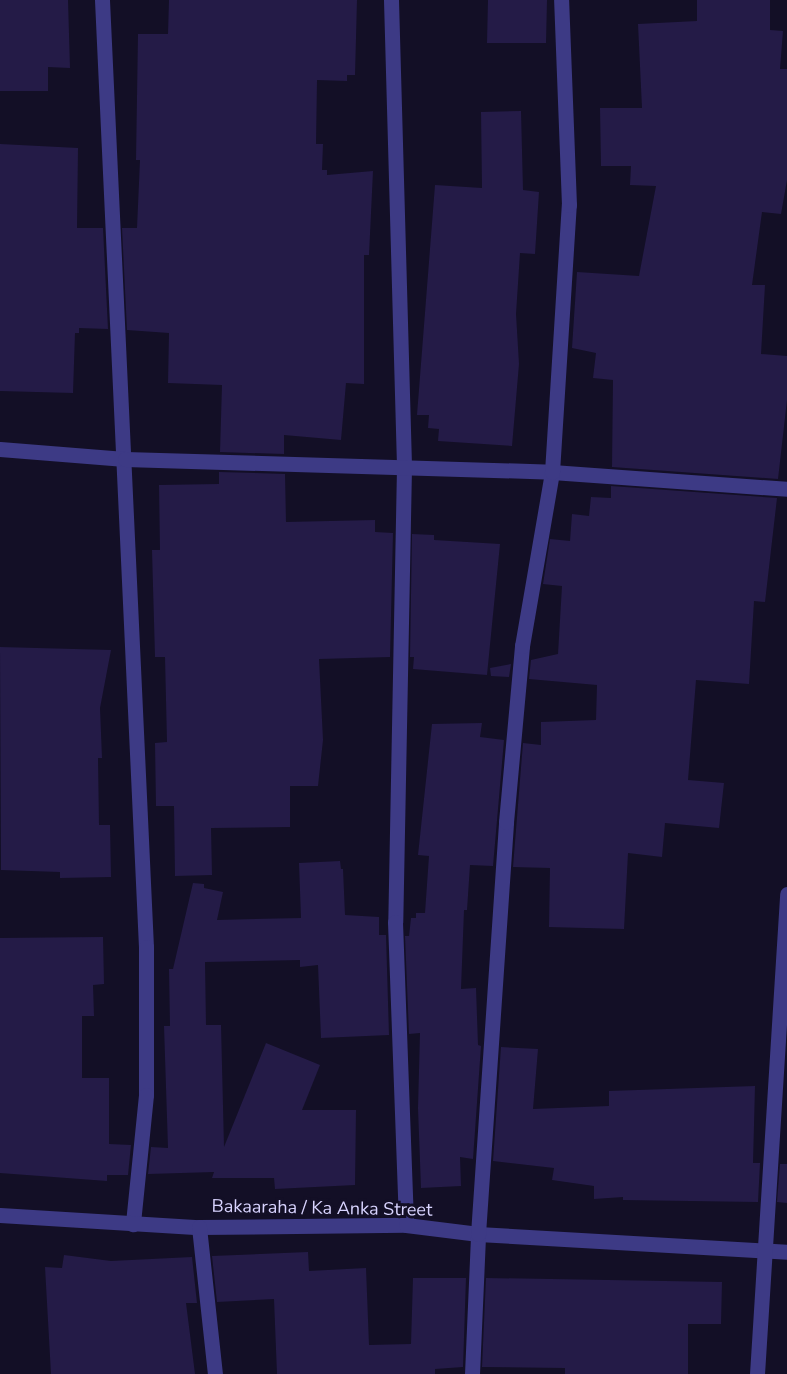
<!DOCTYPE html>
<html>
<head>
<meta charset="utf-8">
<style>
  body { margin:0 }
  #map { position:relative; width:787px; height:1374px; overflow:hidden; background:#130f26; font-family:"Nunito Sans",sans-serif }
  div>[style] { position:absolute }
  .building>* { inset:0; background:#241b47 }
  .minor>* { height:15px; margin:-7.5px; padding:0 7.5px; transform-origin:7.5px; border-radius:7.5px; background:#3d3a85 }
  span { translate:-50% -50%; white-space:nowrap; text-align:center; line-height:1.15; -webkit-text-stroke:6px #130f26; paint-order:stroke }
  .street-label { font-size:18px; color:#d9d4ff }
</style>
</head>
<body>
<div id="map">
  <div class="building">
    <i style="clip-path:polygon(0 0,68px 0,70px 68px,48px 67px,48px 91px,0 91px)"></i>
    <i style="clip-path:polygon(169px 0,357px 0,355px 75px,347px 75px,347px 81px,317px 80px,316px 144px,323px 144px,322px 170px,327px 170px,327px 175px,373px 171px,369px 255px,364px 255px,364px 384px,346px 383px,341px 440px,284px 435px,284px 454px,220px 452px,222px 385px,168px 383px,169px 333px,127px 330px,122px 228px,137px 228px,140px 160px,136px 160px,138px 34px,168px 34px)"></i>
    <i style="clip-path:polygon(488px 0,547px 0,546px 43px,487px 43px)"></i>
    <i style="clip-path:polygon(697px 0,770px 0,770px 30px,783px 31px,780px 69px,787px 69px,787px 180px,781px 214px,762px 212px,752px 285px,765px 285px,761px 354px,787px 356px,787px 400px,778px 479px,612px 467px,613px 380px,593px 378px,596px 353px,572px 348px,577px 272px,639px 276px,656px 186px,630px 185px,631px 166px,601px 166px,600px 108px,642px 108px,638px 24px,697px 21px)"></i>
    <i style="clip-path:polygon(521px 111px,523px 190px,539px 192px,535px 254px,520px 253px,516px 314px,519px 364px,512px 446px,438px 441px,439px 429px,428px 428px,429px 415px,417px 415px,435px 185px,482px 188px,481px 112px)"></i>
    <i style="clip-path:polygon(0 144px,78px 148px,77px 228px,103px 228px,108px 329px,79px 328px,79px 333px,75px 333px,73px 393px,0 391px)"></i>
    <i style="clip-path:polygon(219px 472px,285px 474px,286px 522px,375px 520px,375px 532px,393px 533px,390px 657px,319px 659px,323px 740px,318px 786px,290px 786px,290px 827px,211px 828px,212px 875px,175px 876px,174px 806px,156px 806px,155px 743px,167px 742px,165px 657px,155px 657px,152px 550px,160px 550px,159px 485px,219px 484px)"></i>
    <i style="clip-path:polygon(611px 486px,777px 498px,765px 602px,754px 601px,749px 684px,696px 680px,688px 780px,724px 783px,719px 828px,665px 823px,662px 857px,628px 853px,624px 929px,549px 927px,550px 868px,513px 867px,523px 743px,541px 745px,541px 722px,596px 720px,597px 685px,529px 679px,531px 660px,558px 654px,562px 586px,543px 584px,550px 539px,570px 541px,572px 514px,589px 516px,591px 497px,611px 498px)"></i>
    <i style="clip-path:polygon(412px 534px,434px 535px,434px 540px,500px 544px,487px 675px,413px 669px,414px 657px,410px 657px)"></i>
    <i style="clip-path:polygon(0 647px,111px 650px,100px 708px,102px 758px,98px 758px,99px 825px,110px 825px,111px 877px,60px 878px,60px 872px,1px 870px)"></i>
    <i style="clip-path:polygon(511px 664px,509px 677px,491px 676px,490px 668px)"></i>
    <i style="clip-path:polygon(482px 723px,480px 737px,504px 740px,493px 866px,470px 865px,467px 910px,464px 910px,461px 989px,476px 988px,478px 1045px,481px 1046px,473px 1159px,460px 1157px,461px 1186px,421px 1188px,418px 1108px,420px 1033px,409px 1034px,405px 936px,409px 936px,411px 918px,416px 918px,416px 913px,425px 913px,429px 856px,418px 855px,432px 724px)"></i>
    <i style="clip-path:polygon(340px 861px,341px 869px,343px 869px,345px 915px,379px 917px,379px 935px,386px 935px,389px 1035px,321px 1038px,318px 965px,300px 967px,300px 960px,205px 962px,206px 1025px,221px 1025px,224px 1147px,266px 1043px,320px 1065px,302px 1110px,356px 1110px,355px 1185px,275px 1189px,274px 1178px,212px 1178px,214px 1172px,148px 1174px,151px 1147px,168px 1148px,164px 1026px,170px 1026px,169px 969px,173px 969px,193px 883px,204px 884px,204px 888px,223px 892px,217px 920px,301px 918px,299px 863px)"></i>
    <i style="clip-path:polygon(103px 937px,104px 984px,93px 985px,94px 1016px,82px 1016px,82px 1078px,109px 1078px,109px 1144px,131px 1145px,128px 1175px,107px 1175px,107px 1181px,0 1173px,0 938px)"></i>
    <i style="clip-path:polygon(501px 1047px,538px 1049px,533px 1109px,609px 1106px,609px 1091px,755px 1086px,753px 1163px,760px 1163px,758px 1202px,623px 1200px,623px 1197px,594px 1199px,594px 1186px,552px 1180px,554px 1168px,493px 1161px)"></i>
    <i style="clip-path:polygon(780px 1164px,787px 1164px,787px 1203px,777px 1202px)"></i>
    <i style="clip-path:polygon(308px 1252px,309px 1271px,366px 1268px,369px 1345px,411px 1344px,413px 1278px,466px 1278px,463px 1367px,435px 1369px,435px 1374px,277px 1374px,274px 1299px,217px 1302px,212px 1256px)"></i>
    <i style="clip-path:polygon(64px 1255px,111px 1261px,192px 1257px,197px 1303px,186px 1303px,195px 1374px,51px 1374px,45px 1267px,62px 1268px)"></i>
    <i style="clip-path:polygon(486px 1278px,722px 1282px,721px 1324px,688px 1324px,688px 1374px,565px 1374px,565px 1368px,482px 1367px)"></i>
  </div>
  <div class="minor">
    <i style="left:102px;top:0;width:948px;rotate:87.34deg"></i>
    <i style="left:146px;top:947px;width:148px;rotate:90deg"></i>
    <i style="left:146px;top:1095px;width:130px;rotate:95.8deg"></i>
    <i style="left:391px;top:0;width:467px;rotate:88.4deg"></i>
    <i style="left:404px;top:467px;width:455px;rotate:91.1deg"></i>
    <i style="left:395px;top:922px;width:303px;rotate:87.9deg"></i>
    <i style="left:0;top:449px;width:125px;rotate:4.6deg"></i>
    <i style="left:125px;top:459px;width:427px;rotate:1.7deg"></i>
    <i style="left:552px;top:472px;width:236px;rotate:4.1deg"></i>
    <i style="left:0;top:1215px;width:199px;rotate:3.5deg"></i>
    <i style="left:199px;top:1227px;width:207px;rotate:-0.6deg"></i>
    <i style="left:406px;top:1225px;width:73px;rotate:7.1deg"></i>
    <i style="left:478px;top:1234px;width:310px;rotate:3.3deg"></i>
    <i style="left:199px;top:1227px;width:148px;rotate:83.8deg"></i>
    <i style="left:472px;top:1374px;width:140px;rotate:-87.5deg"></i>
    <i style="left:478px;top:1234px;width:413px;rotate:-86.1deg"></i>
    <i style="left:506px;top:822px;width:177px;rotate:-84.8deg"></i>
    <i style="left:522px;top:646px;width:177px;rotate:-80.2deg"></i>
    <i style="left:552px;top:472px;width:268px;rotate:-86.4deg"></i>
    <i style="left:569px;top:205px;width:205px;rotate:-92.2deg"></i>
    <i style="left:757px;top:1374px;width:481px;rotate:-86.4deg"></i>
  </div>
  <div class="street-label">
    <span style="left:322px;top:1208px;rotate:1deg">Bakaaraha / Ka Anka Street</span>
  </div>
</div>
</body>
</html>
